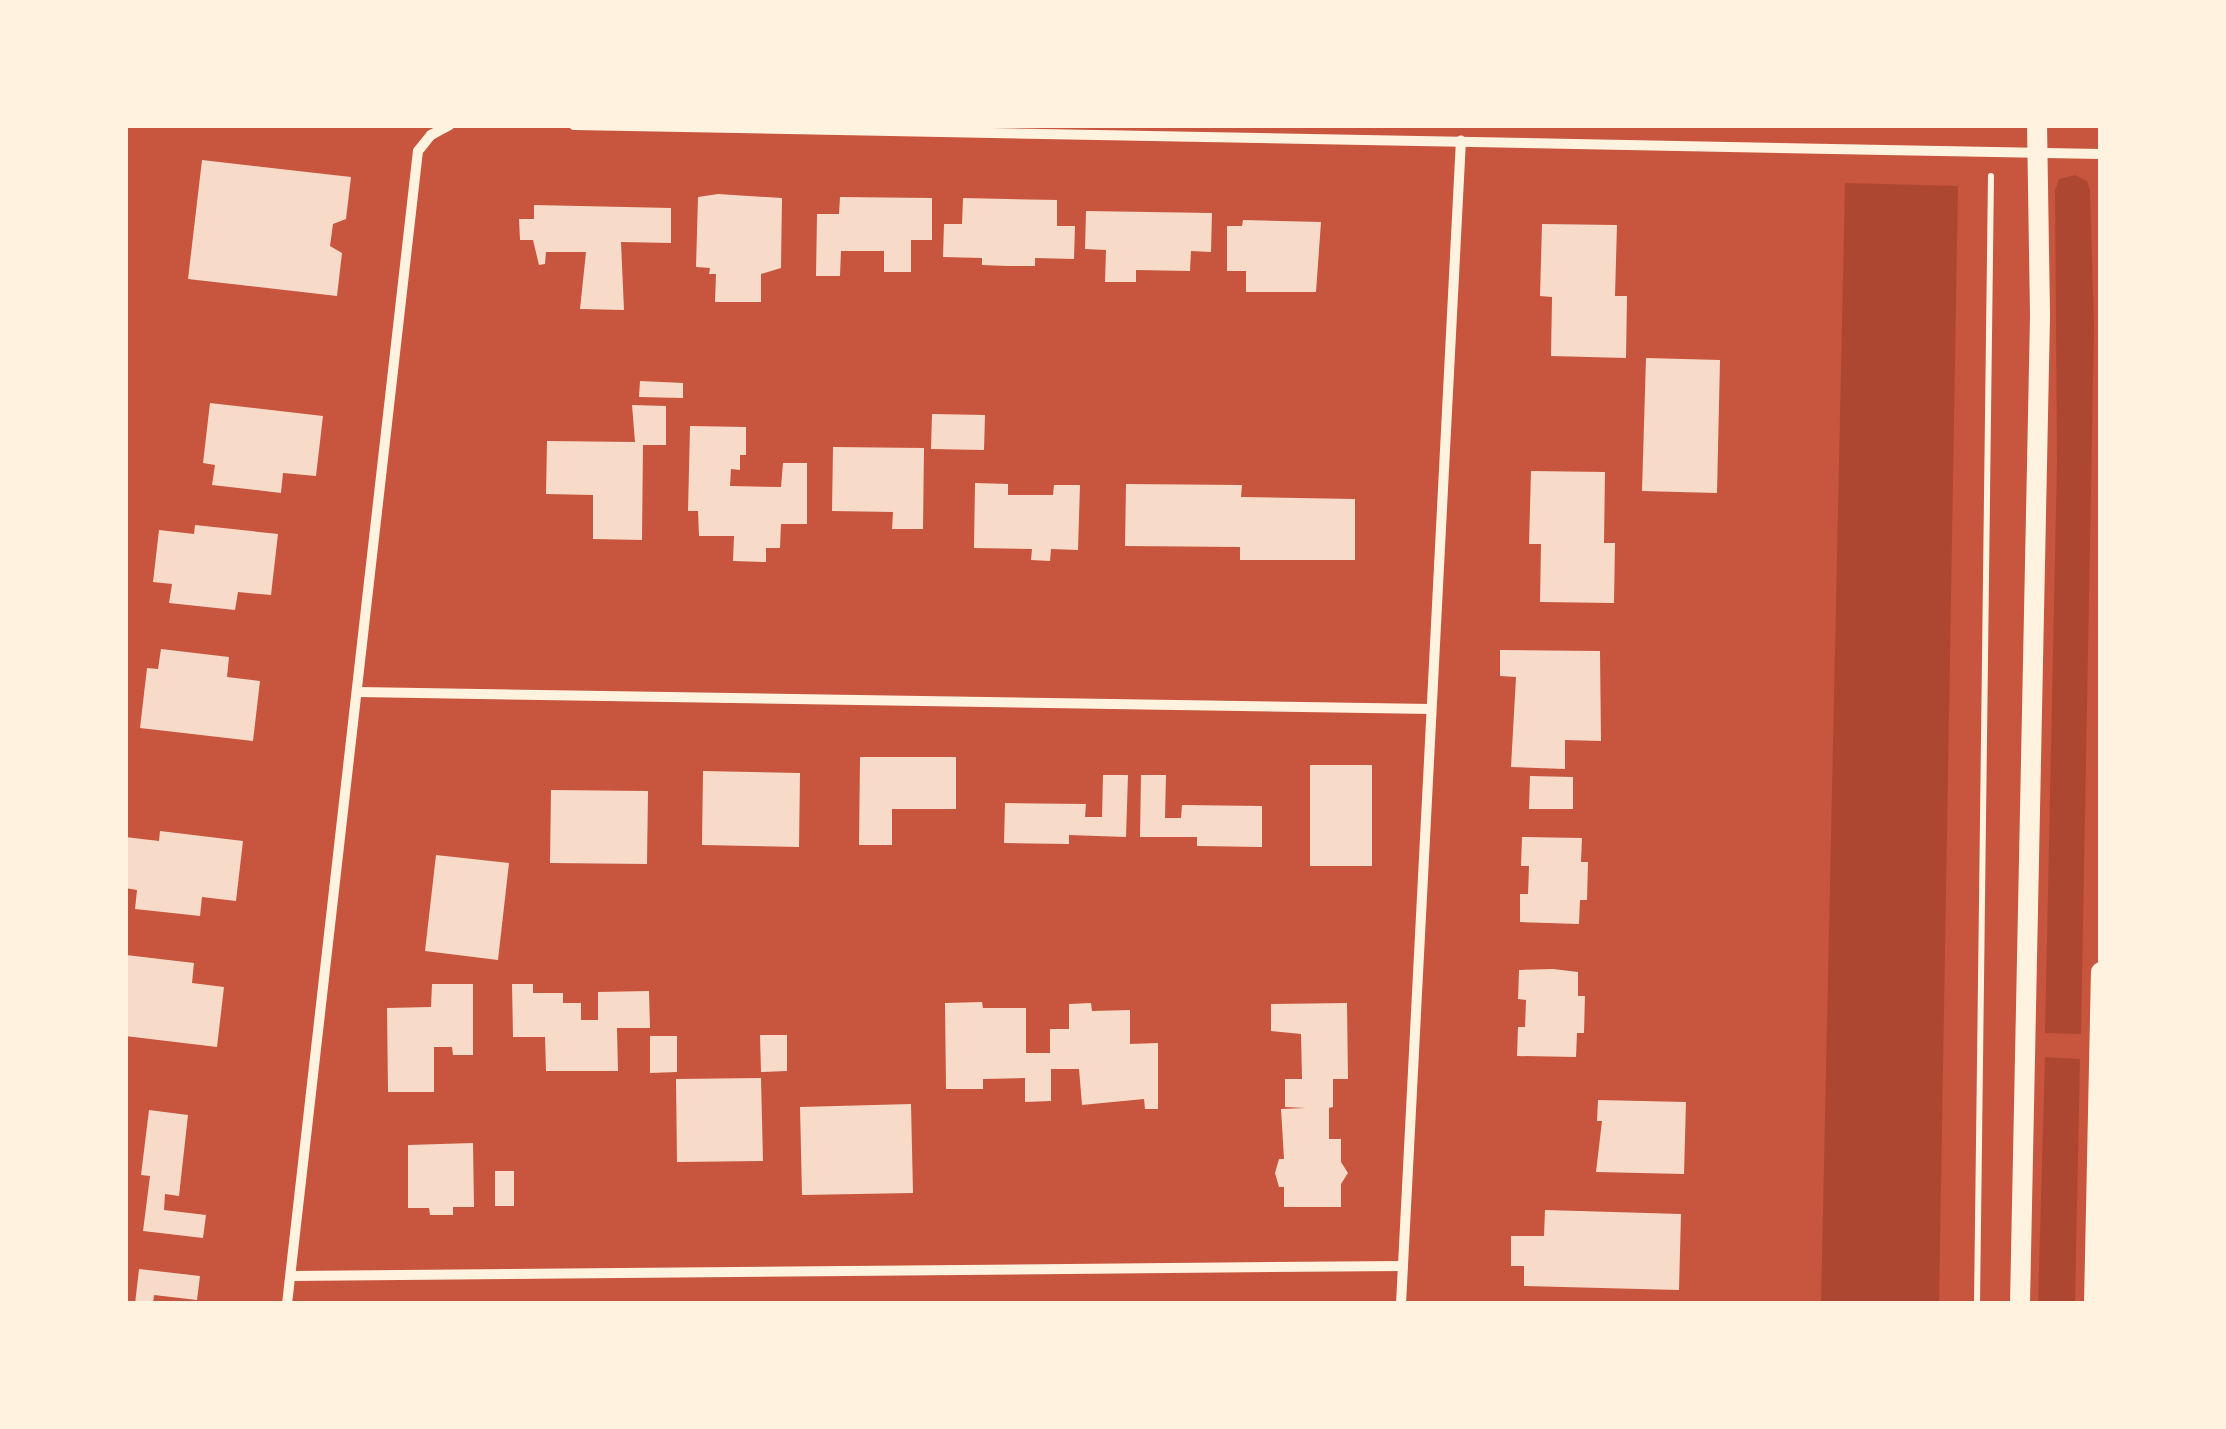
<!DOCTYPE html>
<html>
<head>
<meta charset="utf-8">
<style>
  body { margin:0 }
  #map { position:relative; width:2226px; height:1429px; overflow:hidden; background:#c8553d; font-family:"Alegreya Sans",sans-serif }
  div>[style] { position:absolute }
  .green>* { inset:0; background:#ae4732 }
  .building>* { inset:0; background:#f7dbc8 }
  .path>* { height:6px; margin:-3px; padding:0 3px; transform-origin:3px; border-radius:3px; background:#fff3e0 }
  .minor>* { height:10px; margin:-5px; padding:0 5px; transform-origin:5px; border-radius:5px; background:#fff3e0 }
  .secondary>* { height:20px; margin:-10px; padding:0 10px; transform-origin:10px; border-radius:10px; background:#fff3e0 }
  span { translate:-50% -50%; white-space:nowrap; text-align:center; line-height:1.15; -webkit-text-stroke:8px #fff3e0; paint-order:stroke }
  .frame { position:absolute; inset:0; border:128px solid #fff3e0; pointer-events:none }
</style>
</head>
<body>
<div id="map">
  <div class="green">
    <i style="clip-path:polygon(2075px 175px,2087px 181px,2090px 190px,2094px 326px,2081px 1034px,2045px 1033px,2057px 462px,2055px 191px,2059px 179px)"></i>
    <i style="clip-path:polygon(1845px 183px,1958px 186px,1939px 1304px,1821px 1304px)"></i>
    <i style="clip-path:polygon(2045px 1057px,2080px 1059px,2075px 1304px,2038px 1304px)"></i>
  </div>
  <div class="building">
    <i style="clip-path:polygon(202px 160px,351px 177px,346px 219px,333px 224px,330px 246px,342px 253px,337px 296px,188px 279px)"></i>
    <i style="clip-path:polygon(718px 194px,782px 198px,781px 268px,761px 274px,761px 302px,715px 302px,716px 274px,709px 274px,710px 268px,696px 267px,698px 197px)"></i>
    <i style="clip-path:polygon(840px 197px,932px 198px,932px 240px,911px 240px,911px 272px,884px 272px,884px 251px,841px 251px,840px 276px,816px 276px,817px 214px,839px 214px)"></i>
    <i style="clip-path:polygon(963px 198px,1057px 200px,1057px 226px,1075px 226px,1074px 259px,1035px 258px,1035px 266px,1008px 266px,982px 265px,982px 258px,943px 257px,944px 224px,962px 224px)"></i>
    <i style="clip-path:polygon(534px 205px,671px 208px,671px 243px,621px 242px,624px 310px,580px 309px,586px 252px,546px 252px,545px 264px,539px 265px,533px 240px,520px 240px,519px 219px,534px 219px)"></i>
    <i style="clip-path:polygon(1086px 211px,1212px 213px,1211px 252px,1191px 251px,1190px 271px,1136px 270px,1136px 282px,1105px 282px,1106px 250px,1085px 249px)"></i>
    <i style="clip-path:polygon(1243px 220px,1321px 222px,1316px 292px,1246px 292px,1246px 271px,1227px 271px,1227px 226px,1242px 226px)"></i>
    <i style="clip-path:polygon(1542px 224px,1617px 225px,1615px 296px,1627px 296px,1626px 358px,1551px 356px,1552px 297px,1540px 296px)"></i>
    <i style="clip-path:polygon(1646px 358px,1720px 360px,1717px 493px,1642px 491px)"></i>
    <i style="clip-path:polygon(640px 381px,683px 383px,683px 398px,639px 397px)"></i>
    <i style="clip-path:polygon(210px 403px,323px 416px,316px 476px,283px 473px,281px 493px,212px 485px,215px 465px,203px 463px)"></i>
    <i style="clip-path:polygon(632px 405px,666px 406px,666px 445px,643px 445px,642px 540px,593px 539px,593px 495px,546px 494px,547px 441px,635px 442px)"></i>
    <i style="clip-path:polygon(932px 414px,985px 415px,984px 450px,931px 449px)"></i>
    <i style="clip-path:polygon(690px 426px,746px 427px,746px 455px,740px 455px,740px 470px,731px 469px,730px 486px,781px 487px,783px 463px,807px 463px,807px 524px,781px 524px,780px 548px,766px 548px,766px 562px,733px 561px,734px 536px,699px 536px,698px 511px,688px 511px)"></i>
    <i style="clip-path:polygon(833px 447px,924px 448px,923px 529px,892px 529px,893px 512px,832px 511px)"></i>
    <i style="clip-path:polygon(1531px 471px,1605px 472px,1604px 543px,1615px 543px,1614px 603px,1540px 602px,1541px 544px,1529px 544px)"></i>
    <i style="clip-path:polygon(975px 483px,1008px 484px,1008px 495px,1053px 495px,1054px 485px,1080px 485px,1078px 550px,1051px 549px,1050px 561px,1031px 560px,1032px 549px,974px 548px)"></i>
    <i style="clip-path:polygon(1126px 484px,1242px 485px,1241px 497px,1355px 499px,1355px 560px,1240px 560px,1240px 547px,1125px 546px)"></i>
    <i style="clip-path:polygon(195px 525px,278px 534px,271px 595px,238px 592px,235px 610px,169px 603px,172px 584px,153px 582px,159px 530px,194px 534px)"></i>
    <i style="clip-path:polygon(161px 649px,229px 657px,227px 677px,260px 681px,253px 741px,140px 728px,147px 668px,158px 669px)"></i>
    <i style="clip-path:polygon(1500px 650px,1600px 651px,1601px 741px,1565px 740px,1565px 769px,1511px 767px,1516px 677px,1500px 676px)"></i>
    <i style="clip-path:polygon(860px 757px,956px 757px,956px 809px,892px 809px,892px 845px,859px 845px)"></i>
    <i style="clip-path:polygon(1310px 765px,1372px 765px,1372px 866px,1310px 866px)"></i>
    <i style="clip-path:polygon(703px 771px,800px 773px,799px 847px,702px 845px)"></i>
    <i style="clip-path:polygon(1103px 775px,1128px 775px,1126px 837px,1069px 835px,1069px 844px,1004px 843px,1005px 803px,1086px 804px,1085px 817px,1102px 817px)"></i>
    <i style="clip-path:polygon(1141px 775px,1166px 775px,1165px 818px,1181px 818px,1182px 805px,1262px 806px,1262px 847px,1197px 846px,1197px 837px,1140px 837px)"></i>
    <i style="clip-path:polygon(1530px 776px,1573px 777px,1573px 809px,1529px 809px)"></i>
    <i style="clip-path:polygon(551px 790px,648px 791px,647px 864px,550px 863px)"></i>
    <i style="clip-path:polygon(160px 831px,243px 841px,236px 901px,202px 897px,200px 916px,135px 909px,137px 890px,125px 888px,125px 837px,159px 841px)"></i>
    <i style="clip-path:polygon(1522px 837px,1582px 838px,1581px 862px,1588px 862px,1587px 900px,1580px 900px,1579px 924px,1520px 922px,1520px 894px,1528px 894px,1529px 866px,1521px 866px)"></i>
    <i style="clip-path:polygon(436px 855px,509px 863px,498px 960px,425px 951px)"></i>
    <i style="clip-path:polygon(126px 955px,194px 963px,192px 983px,224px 987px,217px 1047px,125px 1036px)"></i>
    <i style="clip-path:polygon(1553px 969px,1578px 972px,1578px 996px,1585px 996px,1584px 1033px,1577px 1033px,1576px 1057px,1517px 1056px,1518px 1027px,1525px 1027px,1526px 1000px,1518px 999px,1519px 970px)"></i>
    <i style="clip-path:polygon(432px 984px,473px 984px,473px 1055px,453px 1055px,452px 1047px,434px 1047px,434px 1092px,388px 1092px,387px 1008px,431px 1007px)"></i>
    <i style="clip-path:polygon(512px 984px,533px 984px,533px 993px,563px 993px,563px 1003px,581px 1003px,581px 1020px,598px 1020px,598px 992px,649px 991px,650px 1028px,617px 1028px,618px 1071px,546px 1071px,545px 1037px,513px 1037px)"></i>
    <i style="clip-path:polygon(982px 1002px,983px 1008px,1026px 1008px,1026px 1053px,1050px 1053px,1050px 1029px,1069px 1029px,1069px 1004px,1091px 1003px,1092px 1011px,1130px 1010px,1130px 1044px,1158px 1043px,1158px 1109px,1145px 1109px,1144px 1099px,1082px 1105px,1079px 1069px,1051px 1069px,1051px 1101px,1025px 1102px,1025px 1078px,983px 1079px,983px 1089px,946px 1089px,945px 1003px)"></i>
    <i style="clip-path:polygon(1347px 1003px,1348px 1079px,1333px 1079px,1333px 1107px,1329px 1108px,1329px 1139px,1341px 1139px,1341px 1162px,1348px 1173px,1341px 1184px,1341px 1207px,1284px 1207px,1284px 1187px,1279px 1187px,1275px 1173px,1279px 1159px,1284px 1159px,1281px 1109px,1306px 1108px,1285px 1107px,1285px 1079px,1302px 1079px,1301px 1034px,1271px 1031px,1271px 1004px)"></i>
    <i style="clip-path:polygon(760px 1035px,787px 1035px,787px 1071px,761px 1072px)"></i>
    <i style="clip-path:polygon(650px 1036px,677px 1036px,677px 1072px,650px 1073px)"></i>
    <i style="clip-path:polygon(761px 1078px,763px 1161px,677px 1162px,676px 1079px)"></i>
    <i style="clip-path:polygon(1598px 1100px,1686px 1102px,1684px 1174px,1596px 1172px,1602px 1121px,1597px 1121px)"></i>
    <i style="clip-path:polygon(911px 1104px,913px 1193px,802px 1195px,800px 1107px)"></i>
    <i style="clip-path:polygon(149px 1110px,188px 1115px,179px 1196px,165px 1194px,164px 1210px,206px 1215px,203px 1238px,143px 1231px,150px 1176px,141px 1175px)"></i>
    <i style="clip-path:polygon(473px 1143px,474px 1207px,453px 1207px,453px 1215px,430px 1215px,429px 1208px,408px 1208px,408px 1145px)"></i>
    <i style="clip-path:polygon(495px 1171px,514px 1171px,514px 1206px,495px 1206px)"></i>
    <i style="clip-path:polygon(1545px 1210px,1681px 1214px,1679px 1290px,1524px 1286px,1524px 1266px,1511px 1266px,1511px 1236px,1544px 1236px)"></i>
    <i style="clip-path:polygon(139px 1269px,200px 1276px,197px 1300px,154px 1295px,153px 1304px,135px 1304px)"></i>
  </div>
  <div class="path">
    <i style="left:1977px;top:1304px;width:1128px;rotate:-89.29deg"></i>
  </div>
  <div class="minor">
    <i style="left:574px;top:125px;width:1527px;rotate:1.09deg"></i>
    <i style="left:358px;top:692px;width:1073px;rotate:0.91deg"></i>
    <i style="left:291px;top:1276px;width:1112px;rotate:-0.52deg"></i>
    <i style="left:287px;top:1304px;width:1160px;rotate:-83.52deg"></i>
    <i style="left:418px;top:151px;width:21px;rotate:-51deg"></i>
    <i style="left:431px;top:135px;width:21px;rotate:-28deg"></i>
    <i style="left:1401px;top:1304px;width:1165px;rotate:-87.05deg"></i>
  </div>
  <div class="secondary">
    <i style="left:2020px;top:1304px;width:990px;rotate:-88.84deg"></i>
    <i style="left:2040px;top:314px;width:189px;rotate:-90.9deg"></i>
    <i style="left:2094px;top:1304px;width:332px;rotate:-88.8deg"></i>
  </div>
  <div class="frame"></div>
</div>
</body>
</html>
